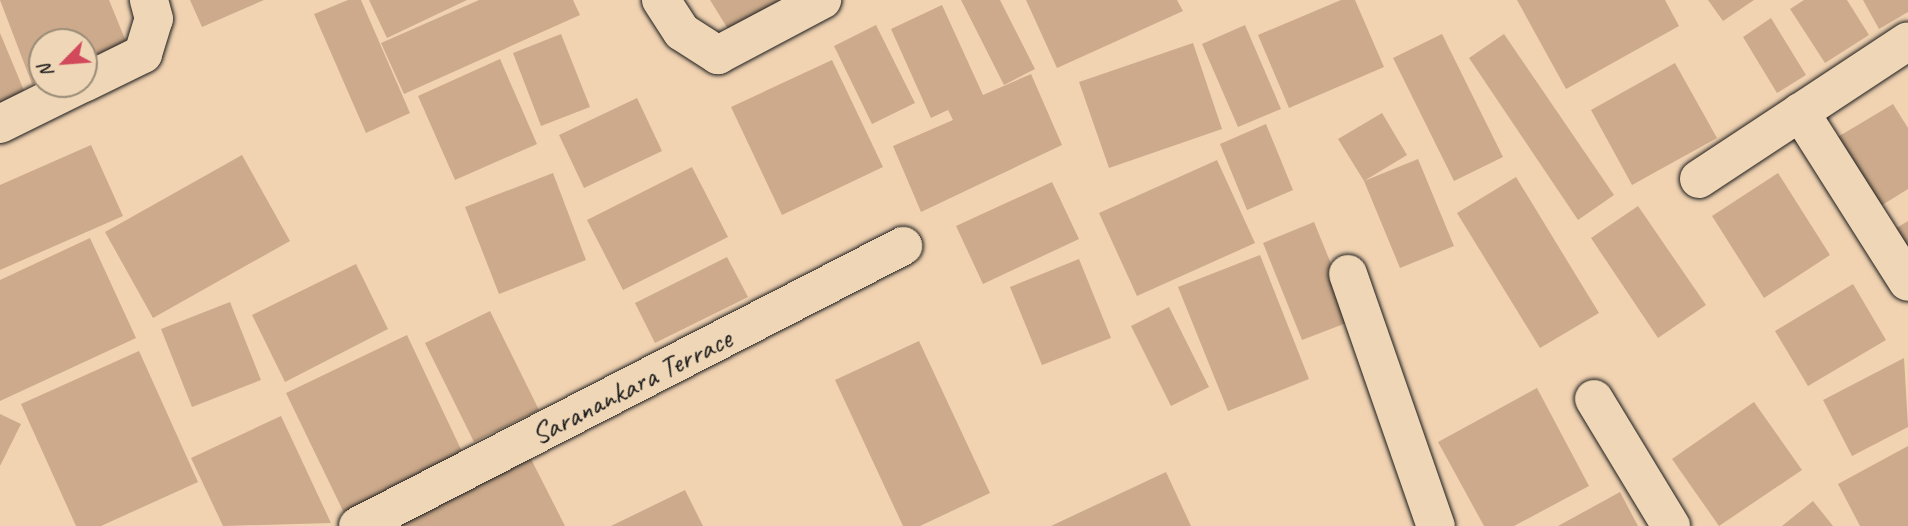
<!DOCTYPE html>
<html>
<head>
<meta charset="utf-8">
<style>
  body { margin:0 }
  #map { position:relative; width:1908px; height:526px; overflow:hidden; background:#f1d3b2; font-family:Caveat,sans-serif }
  div>[style] { position:absolute }
  .building>* { inset:0; background:#ccaa8b }
  .roads { filter:drop-shadow(0 0 2px #1c1c1c) drop-shadow(0 0 2px #1c1c1c) }
  .minor>* { height:38px; margin:-19px; padding:0 19px; transform-origin:19px; border-radius:19px; background:#eed6b6 }
  span { translate:-50% -50%; white-space:nowrap; text-align:center; line-height:1.15; -webkit-text-stroke:6px #eed6b6; paint-order:stroke }
  .street-label { font-size:30px; color:#1c1c1c }
  .north { position:absolute; left:28px; top:28px; width:70px; height:70px; box-sizing:border-box; background:#eed6b6; border:2px solid #9a8c78; border-radius:50%; rotate:245deg; font-size:19px; font-weight:700; line-height:28px; text-align:center; color:#1c1c1c }
  .north::after { content:''; display:block; margin:auto; width:24px; height:32px; background:#d1495b; clip-path:polygon(50% 0,100% 100%,50% 72%,0 100%) }
</style>
</head>
<body>
<div id="map">
  <div class="building">
    <i style="clip-path:polygon(0 0,109px 0,127px 44px,84px 62px,84px 42px,42px 42px,42px 80px,32px 84px)"></i>
    <i style="clip-path:polygon(190px 0,264px 0,202px 27px)"></i>
    <i style="clip-path:polygon(348px 0,361px 0,410px 113px,366px 133px,314px 14px)"></i>
    <i style="clip-path:polygon(369px 0,467px 0,387px 38px)"></i>
    <i style="clip-path:polygon(479px 0,573px 0,580px 15px,404px 94px,381px 43px)"></i>
    <i style="clip-path:polygon(710px 0,792px 0,733px 37px)"></i>
    <i style="clip-path:polygon(961px 0,1000px 0,1035px 69px,1004px 85px)"></i>
    <i style="clip-path:polygon(1026px 0,1177px 0,1183px 11px,1057px 68px)"></i>
    <i style="clip-path:polygon(1341px 0,1355px 0,1384px 67px,1289px 108px,1258px 35px)"></i>
    <i style="clip-path:polygon(1517px 0,1665px 0,1679px 26px,1566px 89px)"></i>
    <i style="clip-path:polygon(1708px 0,1754px 0,1723px 21px)"></i>
    <i style="clip-path:polygon(1804px 0,1847px 0,1869px 35px,1825px 63px,1790px 9px)"></i>
    <i style="clip-path:polygon(1863px 0,1908px 0,1908px 12px,1879px 29px)"></i>
    <i style="clip-path:polygon(942px 5px,983px 95px,1031px 74px,1062px 145px,921px 212px,893px 146px,953px 120px,948px 110px,931px 118px,891px 29px)"></i>
    <i style="clip-path:polygon(1771px 18px,1806px 75px,1777px 93px,1743px 37px)"></i>
    <i style="clip-path:polygon(876px 25px,915px 103px,872px 124px,834px 46px)"></i>
    <i style="clip-path:polygon(1245px 25px,1281px 109px,1238px 127px,1202px 44px)"></i>
    <i style="clip-path:polygon(0 33px,25px 93px,0 104px)"></i>
    <i style="clip-path:polygon(561px 34px,590px 107px,541px 126px,513px 53px)"></i>
    <i style="clip-path:polygon(1442px 34px,1503px 157px,1454px 181px,1393px 58px)"></i>
    <i style="clip-path:polygon(1504px 34px,1614px 195px,1578px 220px,1469px 58px)"></i>
    <i style="clip-path:polygon(1193px 43px,1222px 129px,1109px 168px,1079px 82px)"></i>
    <i style="clip-path:polygon(500px 59px,537px 144px,455px 180px,418px 96px)"></i>
    <i style="clip-path:polygon(832px 60px,883px 167px,782px 215px,731px 107px)"></i>
    <i style="clip-path:polygon(1675px 63px,1717px 138px,1632px 185px,1591px 110px)"></i>
    <i style="clip-path:polygon(637px 98px,662px 151px,584px 188px,559px 135px)"></i>
    <i style="clip-path:polygon(1893px 104px,1908px 128px,1908px 189px,1879px 207px,1836px 138px)"></i>
    <i style="clip-path:polygon(1382px 113px,1407px 155px,1364px 181px,1418px 159px,1454px 246px,1400px 268px,1364px 181px,1338px 139px)"></i>
    <i style="clip-path:polygon(1266px 124px,1293px 190px,1247px 210px,1220px 144px)"></i>
    <i style="clip-path:polygon(91px 145px,123px 216px,0 270px,0 185px)"></i>
    <i style="clip-path:polygon(242px 155px,290px 241px,153px 318px,105px 232px)"></i>
    <i style="clip-path:polygon(1217px 160px,1255px 243px,1137px 296px,1099px 213px)"></i>
    <i style="clip-path:polygon(692px 167px,728px 237px,623px 290px,587px 220px)"></i>
    <i style="clip-path:polygon(553px 173px,586px 260px,499px 294px,465px 207px)"></i>
    <i style="clip-path:polygon(1778px 173px,1830px 255px,1764px 298px,1712px 216px)"></i>
    <i style="clip-path:polygon(1516px 177px,1599px 313px,1540px 348px,1457px 213px)"></i>
    <i style="clip-path:polygon(1052px 182px,1079px 239px,983px 284px,956px 226px)"></i>
    <i style="clip-path:polygon(1638px 206px,1706px 305px,1658px 338px,1591px 238px)"></i>
    <i style="clip-path:polygon(1908px 221px,1908px 285px,1880px 238px)"></i>
    <i style="clip-path:polygon(1314px 222px,1354px 320px,1302px 340px,1263px 243px)"></i>
    <i style="clip-path:polygon(90px 238px,136px 338px,0 401px,0 280px)"></i>
    <i style="clip-path:polygon(1260px 255px,1309px 379px,1228px 411px,1178px 287px)"></i>
    <i style="clip-path:polygon(727px 257px,748px 297px,655px 343px,635px 303px)"></i>
    <i style="clip-path:polygon(1079px 259px,1111px 338px,1042px 365px,1010px 287px)"></i>
    <i style="clip-path:polygon(356px 264px,388px 329px,285px 382px,252px 315px)"></i>
    <i style="clip-path:polygon(1853px 284px,1886px 340px,1808px 386px,1775px 331px)"></i>
    <i style="clip-path:polygon(230px 302px,261px 380px,192px 407px,161px 329px)"></i>
    <i style="clip-path:polygon(1169px 307px,1209px 387px,1171px 406px,1131px 326px)"></i>
    <i style="clip-path:polygon(490px 311px,539px 410px,474px 442px,425px 343px)"></i>
    <i style="clip-path:polygon(407px 335px,466px 460px,346px 517px,286px 393px)"></i>
    <i style="clip-path:polygon(919px 341px,990px 493px,920px 526px,903px 526px,835px 380px)"></i>
    <i style="clip-path:polygon(139px 351px,198px 482px,101px 526px,76px 526px,21px 404px)"></i>
    <i style="clip-path:polygon(1904px 358px,1908px 427px,1852px 456px,1823px 400px)"></i>
    <i style="clip-path:polygon(1537px 388px,1589px 486px,1514px 526px,1484px 526px,1438px 442px)"></i>
    <i style="clip-path:polygon(1754px 402px,1802px 470px,1719px 526px,1672px 459px)"></i>
    <i style="clip-path:polygon(0 414px,21px 424px,0 466px)"></i>
    <i style="clip-path:polygon(281px 416px,331px 523px,223px 526px,191px 458px)"></i>
    <i style="clip-path:polygon(1908px 446px,1908px 526px,1860px 526px,1838px 484px)"></i>
    <i style="clip-path:polygon(530px 457px,565px 526px,396px 526px)"></i>
    <i style="clip-path:polygon(1166px 472px,1191px 526px,1051px 526px)"></i>
    <i style="clip-path:polygon(685px 490px,703px 526px,611px 526px)"></i>
    <i style="clip-path:polygon(1620px 492px,1638px 526px,1558px 526px)"></i>
    <i style="clip-path:polygon(1813px 501px,1833px 526px,1782px 526px)"></i>
  </div>
  <div class="roads">
    <div class="minor">
      <i style="left:661px;top:0;width:38px;rotate:57deg"></i>
      <i style="left:682px;top:32px;width:43px;rotate:32.6deg"></i>
      <i style="left:718px;top:55px;width:118px;rotate:-27.9deg"></i>
      <i style="left:84px;top:83px;width:66px;rotate:-26.2deg"></i>
      <i style="left:143px;top:54px;width:37px;rotate:-73deg"></i>
      <i style="left:154px;top:19px;width:20px;rotate:-105deg"></i>
      <i style="left:1800px;top:112px;width:201px;rotate:57.6deg"></i>
      <i style="left:0;top:124px;width:90px;rotate:-26.3deg"></i>
      <i style="left:1699px;top:179px;width:250px;rotate:-33.4deg"></i>
      <i style="left:1348px;top:274px;width:267px;rotate:70.8deg"></i>
      <i style="left:1594px;top:399px;width:149px;rotate:58.8deg"></i>
      <i style="left:358px;top:526px;width:613px;rotate:-27.19deg"></i>
    </div>
  </div>
  <div class="street-label">
    <span style="left:631px;top:386px;rotate:-27deg">Saranankara Terrace</span>
  </div>
  <div class="north">N</div>
</div>
</body>
</html>
